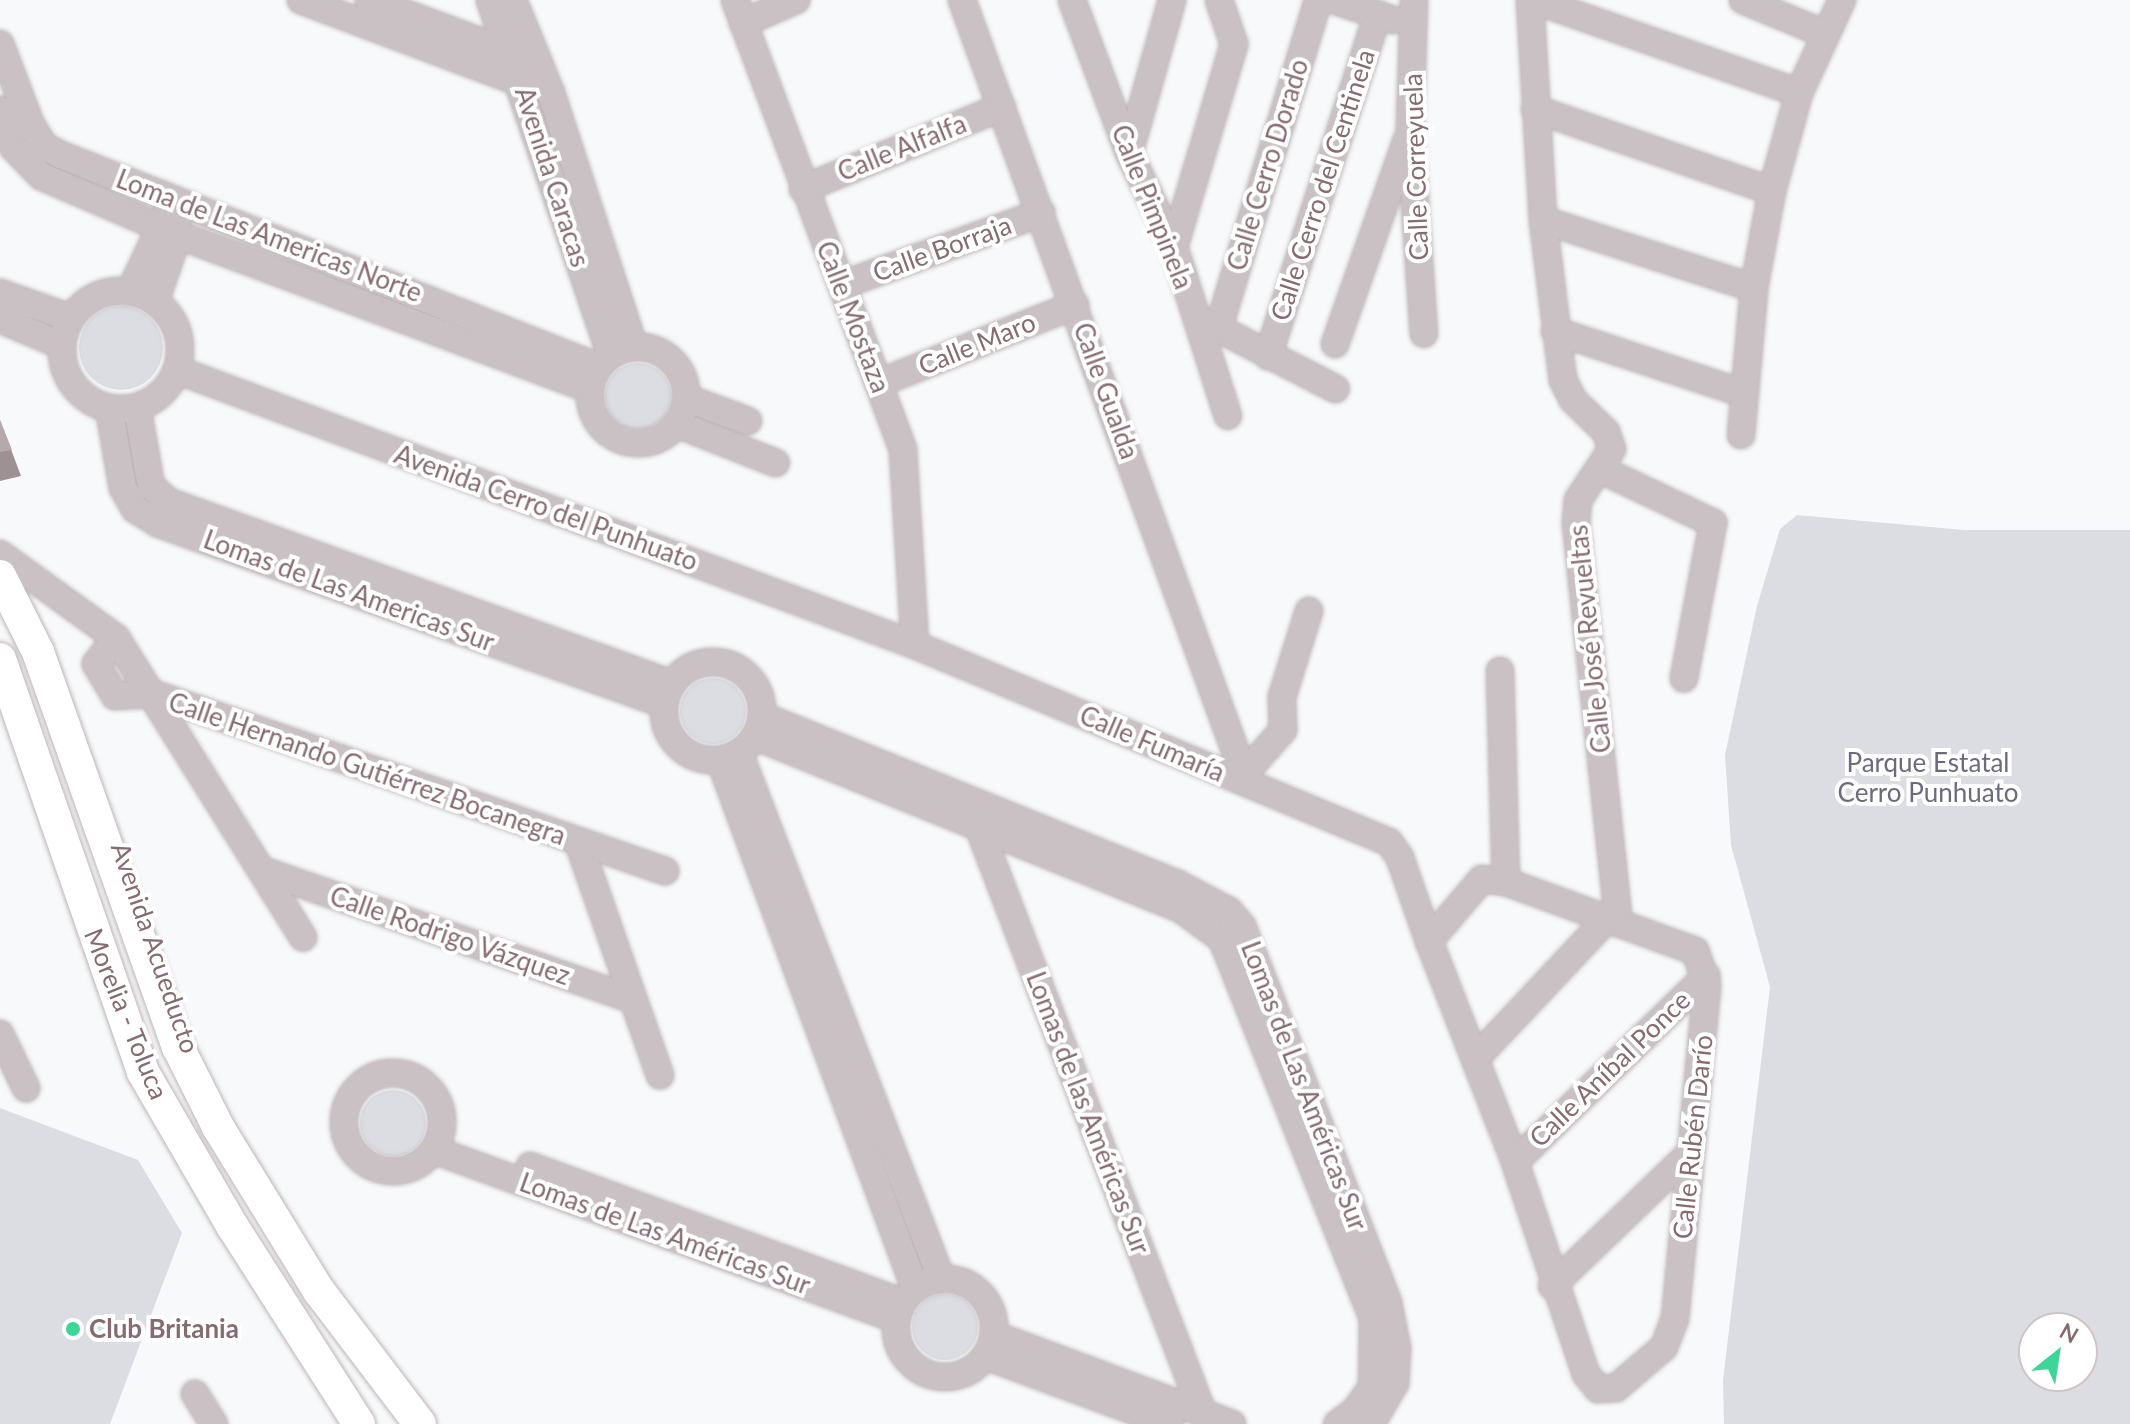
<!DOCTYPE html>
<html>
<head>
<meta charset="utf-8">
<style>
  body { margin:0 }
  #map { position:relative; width:2130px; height:1424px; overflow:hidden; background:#f8f9fa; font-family:Lato,sans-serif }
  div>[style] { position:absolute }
  .green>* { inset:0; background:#dcdde3 }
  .round { border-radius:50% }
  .roads { filter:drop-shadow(0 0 2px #bdb5b7) drop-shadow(0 0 2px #bdb5b7) }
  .minor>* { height:26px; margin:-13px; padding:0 13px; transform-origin:13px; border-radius:13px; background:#c9c1c3 }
  .minor>.ring { margin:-13px; padding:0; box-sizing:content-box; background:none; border:26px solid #c9c1c3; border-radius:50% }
  .major>* { height:32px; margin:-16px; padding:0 16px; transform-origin:16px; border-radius:16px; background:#fff }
  .wall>* { inset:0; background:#9d9193 }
  .building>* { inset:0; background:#b6a9ab }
  .dots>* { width:22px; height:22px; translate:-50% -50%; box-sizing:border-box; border:4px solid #fff; border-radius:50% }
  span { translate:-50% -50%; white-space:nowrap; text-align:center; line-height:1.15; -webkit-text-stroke:8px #fff; paint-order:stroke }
  .street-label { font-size:26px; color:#866b70 }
  .park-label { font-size:26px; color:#6d6a7e }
  .poi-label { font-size:26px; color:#866b70; font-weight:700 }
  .left { translate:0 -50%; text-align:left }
  .north { position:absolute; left:2018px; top:1312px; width:80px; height:80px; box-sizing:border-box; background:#fff; border:2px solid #cfc4c6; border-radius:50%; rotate:30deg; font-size:22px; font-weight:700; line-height:32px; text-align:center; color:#866b70 }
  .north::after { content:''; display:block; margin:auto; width:28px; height:36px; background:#3bd698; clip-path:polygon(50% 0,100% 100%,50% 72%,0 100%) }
</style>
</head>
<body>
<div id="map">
  <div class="green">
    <i class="round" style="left:79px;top:306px;width:84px;height:84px"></i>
    <i class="round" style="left:605px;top:363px;width:66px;height:66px"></i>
    <i style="clip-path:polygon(evenodd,1797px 515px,1964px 530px,2130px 530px,2130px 1424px,1724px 1424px,1723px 1380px,1770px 987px,1731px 845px,1725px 755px,1757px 606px,1780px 529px,1797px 515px,2034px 1328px,2082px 1328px,2082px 1376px,2034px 1376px,2034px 1328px)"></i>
    <i class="round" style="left:680px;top:678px;width:66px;height:66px"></i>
    <i class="round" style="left:360px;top:1090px;width:66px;height:66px"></i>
    <i style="clip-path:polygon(0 1108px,138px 1160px,182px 1233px,110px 1424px,0 1424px)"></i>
    <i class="round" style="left:912px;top:1294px;width:66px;height:66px"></i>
  </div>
  <div class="roads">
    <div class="minor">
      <i style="left:301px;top:0;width:248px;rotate:20.6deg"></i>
      <i style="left:369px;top:0;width:163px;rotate:20.4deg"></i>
      <i style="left:490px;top:0;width:375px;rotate:71.2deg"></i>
      <i style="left:513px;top:0;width:100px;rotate:67.8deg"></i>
      <i style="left:551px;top:93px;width:267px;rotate:71.9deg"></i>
      <i style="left:735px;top:0;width:480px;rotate:69.5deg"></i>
      <i style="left:903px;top:450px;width:195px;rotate:86.5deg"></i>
      <i style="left:962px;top:0;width:833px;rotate:70deg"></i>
      <i style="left:1072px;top:0;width:163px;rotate:69.6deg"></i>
      <i style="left:1129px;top:153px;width:104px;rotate:64.4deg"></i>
      <i style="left:1174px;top:247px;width:177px;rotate:72.3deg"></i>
      <i style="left:1333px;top:0;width:64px;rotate:18.2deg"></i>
      <i style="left:1414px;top:0;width:130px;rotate:91.8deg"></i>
      <i style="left:1410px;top:130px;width:204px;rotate:86.1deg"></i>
      <i style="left:1530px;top:0;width:220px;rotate:86.6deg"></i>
      <i style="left:1543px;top:220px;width:161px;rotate:82.9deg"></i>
      <i style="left:1563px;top:380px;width:22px;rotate:63deg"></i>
      <i style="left:1573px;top:400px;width:46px;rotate:44.1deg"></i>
      <i style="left:1606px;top:432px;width:18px;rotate:71deg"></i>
      <i style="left:1612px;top:449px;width:61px;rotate:123.7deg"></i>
      <i style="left:1578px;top:500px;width:23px;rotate:95deg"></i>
      <i style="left:1576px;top:523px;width:403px;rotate:83.9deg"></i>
      <i style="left:1534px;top:0;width:281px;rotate:19.3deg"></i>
      <i style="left:1743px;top:0;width:89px;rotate:22.5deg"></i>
      <i style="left:743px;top:23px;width:58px;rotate:-23.5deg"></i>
      <i style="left:0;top:44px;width:87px;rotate:69.1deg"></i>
      <i style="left:31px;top:125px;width:25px;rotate:58deg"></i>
      <i style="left:44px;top:146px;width:19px;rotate:28deg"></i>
      <i style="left:61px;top:155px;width:577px;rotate:21.54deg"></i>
      <i style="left:1535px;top:109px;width:251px;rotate:19.1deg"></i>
      <i style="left:0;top:110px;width:39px;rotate:71deg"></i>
      <i style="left:13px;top:147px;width:40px;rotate:46deg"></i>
      <i style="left:41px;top:176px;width:149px;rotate:23.3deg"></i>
      <i style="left:178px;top:235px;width:439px;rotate:20.5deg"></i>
      <i style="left:1129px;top:153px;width:159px;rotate:-74.3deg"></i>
      <i style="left:803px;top:189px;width:215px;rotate:-22.4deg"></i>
      <i style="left:1543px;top:220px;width:222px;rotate:17.9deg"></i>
      <i style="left:1174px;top:247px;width:212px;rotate:-73.5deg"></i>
      <i style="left:1234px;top:44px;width:46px;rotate:-108.8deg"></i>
      <i style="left:842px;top:285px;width:212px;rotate:-19.9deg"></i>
      <i class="ring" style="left:62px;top:291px;width:92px;height:92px"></i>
      <i style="left:130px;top:292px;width:85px;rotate:-64.9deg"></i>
      <i style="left:0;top:293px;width:75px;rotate:19.4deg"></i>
      <i style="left:155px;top:302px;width:71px;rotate:-71.1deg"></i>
      <i style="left:178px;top:235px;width:17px;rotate:-97deg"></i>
      <i style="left:0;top:319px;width:66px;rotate:23.1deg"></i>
      <i style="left:1204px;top:321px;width:148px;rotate:27.3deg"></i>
      <i style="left:1218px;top:330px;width:345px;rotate:-73.1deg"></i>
      <i style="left:1555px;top:331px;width:198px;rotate:18.3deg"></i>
      <i style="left:1335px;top:344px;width:216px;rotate:-70.6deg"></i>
      <i class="ring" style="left:590px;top:347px;width:70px;height:70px"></i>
      <i style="left:1268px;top:356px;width:359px;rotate:-72.2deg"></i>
      <i style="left:177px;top:370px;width:788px;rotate:20.44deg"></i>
      <i style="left:915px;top:645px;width:513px;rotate:22.57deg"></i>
      <i style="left:1389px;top:842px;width:19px;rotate:55deg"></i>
      <i style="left:1400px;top:858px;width:88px;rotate:70.7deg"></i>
      <i style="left:1429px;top:941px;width:237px;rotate:68.7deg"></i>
      <i style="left:1515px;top:1162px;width:224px;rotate:71.5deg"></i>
      <i style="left:1586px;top:1374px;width:19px;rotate:51deg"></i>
      <i style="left:1598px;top:1389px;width:18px;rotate:-3deg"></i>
      <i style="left:1616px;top:1388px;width:63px;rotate:-40.5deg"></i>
      <i style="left:1664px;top:1347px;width:30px;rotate:-69deg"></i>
      <i style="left:1675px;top:1319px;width:336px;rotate:-84.5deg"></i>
      <i style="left:1707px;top:985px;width:36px;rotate:-109deg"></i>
      <i style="left:1695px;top:951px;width:201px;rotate:-159.9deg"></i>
      <i style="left:1506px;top:882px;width:24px;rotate:-173deg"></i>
      <i style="left:1482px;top:879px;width:82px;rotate:130.5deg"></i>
      <i style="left:879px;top:383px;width:211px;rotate:-21.7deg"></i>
      <i style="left:686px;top:398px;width:66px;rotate:20.4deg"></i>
      <i style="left:137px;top:407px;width:80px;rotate:80deg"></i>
      <i style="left:151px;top:486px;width:24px;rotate:42deg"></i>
      <i style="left:169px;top:502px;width:535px;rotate:19.89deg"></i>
      <i style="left:109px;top:408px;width:81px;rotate:80.1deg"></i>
      <i style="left:123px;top:488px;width:24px;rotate:60deg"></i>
      <i style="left:135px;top:509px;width:26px;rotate:32deg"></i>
      <i style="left:157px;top:523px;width:538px;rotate:19.65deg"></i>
      <i style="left:677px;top:424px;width:106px;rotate:21.5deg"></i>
      <i style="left:1741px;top:435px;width:148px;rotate:-84.9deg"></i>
      <i style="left:1754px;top:288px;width:99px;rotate:-79.5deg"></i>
      <i style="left:1772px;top:191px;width:102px;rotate:-74.6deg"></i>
      <i style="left:1799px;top:93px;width:102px;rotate:-65.2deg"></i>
      <i style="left:1602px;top:470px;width:123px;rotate:25.5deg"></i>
      <i style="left:1713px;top:523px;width:158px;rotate:100.6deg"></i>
      <i style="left:0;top:554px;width:143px;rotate:35.9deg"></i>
      <i style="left:116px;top:638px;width:353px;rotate:58deg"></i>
      <i style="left:116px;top:638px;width:33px;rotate:128deg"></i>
      <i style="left:96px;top:664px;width:37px;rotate:59deg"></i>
      <i style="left:115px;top:696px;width:39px;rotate:-3deg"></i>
      <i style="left:154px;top:694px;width:541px;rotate:19.11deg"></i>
      <i class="ring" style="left:664px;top:662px;width:72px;height:72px"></i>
      <i style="left:1500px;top:671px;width:211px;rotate:88.4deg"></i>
      <i style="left:762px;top:716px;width:446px;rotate:22deg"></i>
      <i style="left:1176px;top:883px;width:60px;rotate:27.8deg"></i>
      <i style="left:1229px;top:911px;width:20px;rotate:49deg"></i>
      <i style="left:1242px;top:926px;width:404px;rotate:68.8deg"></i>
      <i style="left:1388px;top:1303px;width:46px;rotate:78.7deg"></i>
      <i style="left:1397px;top:1348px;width:35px;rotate:93deg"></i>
      <i style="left:1395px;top:1383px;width:48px;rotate:120.3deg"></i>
      <i style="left:755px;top:736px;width:460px;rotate:22.1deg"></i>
      <i style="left:1181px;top:909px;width:51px;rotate:36.2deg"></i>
      <i style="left:1222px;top:939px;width:409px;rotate:68.3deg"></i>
      <i style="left:1373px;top:1319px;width:68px;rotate:90.8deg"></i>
      <i style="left:1372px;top:1387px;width:29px;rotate:125deg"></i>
      <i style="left:1355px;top:1411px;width:22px;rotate:144deg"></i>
      <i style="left:739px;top:753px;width:563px;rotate:68.96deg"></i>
      <i style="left:720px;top:760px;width:563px;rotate:69.73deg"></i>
      <i style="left:1246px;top:772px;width:56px;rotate:-48.6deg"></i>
      <i style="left:1283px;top:730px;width:33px;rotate:-92deg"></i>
      <i style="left:1282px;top:697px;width:90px;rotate:-72.6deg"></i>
      <i style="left:976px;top:820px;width:647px;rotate:69.07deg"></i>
      <i style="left:579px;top:844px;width:245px;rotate:70.7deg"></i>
      <i style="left:267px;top:872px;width:386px;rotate:19.2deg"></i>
      <i style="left:0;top:1034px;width:60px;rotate:64.3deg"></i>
      <i style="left:1475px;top:1059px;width:190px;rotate:-46.7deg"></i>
      <i class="ring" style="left:344px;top:1073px;width:72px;height:72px"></i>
      <i style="left:434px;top:1150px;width:492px;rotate:20.1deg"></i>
      <i style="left:1515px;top:1162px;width:267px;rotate:-44.2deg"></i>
      <i style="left:530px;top:1166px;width:396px;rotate:20.1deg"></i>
      <i class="ring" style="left:896px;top:1279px;width:72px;height:72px"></i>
      <i style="left:1552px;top:1286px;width:190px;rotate:-43.9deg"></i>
      <i style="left:994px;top:1335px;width:254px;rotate:20.5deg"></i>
      <i style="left:986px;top:1356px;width:196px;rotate:20.3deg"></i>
      <i style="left:195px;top:1394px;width:36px;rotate:58deg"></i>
    </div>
    <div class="major">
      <i style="left:0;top:576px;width:85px;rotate:63.4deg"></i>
      <i style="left:38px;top:652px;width:419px;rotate:70.5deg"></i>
      <i style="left:178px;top:1047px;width:89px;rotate:63.4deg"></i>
      <i style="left:218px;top:1127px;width:193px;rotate:58.4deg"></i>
      <i style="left:319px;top:1291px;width:167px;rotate:52.8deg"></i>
      <i style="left:0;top:659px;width:437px;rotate:70.9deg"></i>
      <i style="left:143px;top:1072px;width:179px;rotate:59.9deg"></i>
      <i style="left:233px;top:1227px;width:234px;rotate:57.4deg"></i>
    </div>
  </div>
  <div class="wall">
    <i style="clip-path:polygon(0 420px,21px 476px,0 481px)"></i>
  </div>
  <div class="building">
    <i style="clip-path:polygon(0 420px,12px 450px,0 452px)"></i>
  </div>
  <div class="dots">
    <i style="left:73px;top:1329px;background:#3bd698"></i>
  </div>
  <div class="street-label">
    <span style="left:902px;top:148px;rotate:-22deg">Calle Alfalfa</span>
    <span style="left:1268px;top:165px;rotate:-73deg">Calle Cerro Dorado</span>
    <span style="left:1416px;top:167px;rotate:-92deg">Calle Correyuela</span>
    <span style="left:552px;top:177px;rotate:72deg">Avenida Caracas</span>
    <span style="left:1323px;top:185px;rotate:-72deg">Calle Cerro del Centinela</span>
    <span style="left:1152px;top:207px;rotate:68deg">Calle Pimpinela</span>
    <span style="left:269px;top:236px;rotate:21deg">Loma de Las Americas Norte</span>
    <span style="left:942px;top:249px;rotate:-20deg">Calle Borraja</span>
    <span style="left:853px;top:317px;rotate:69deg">Calle Mostaza</span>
    <span style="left:977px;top:344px;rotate:-22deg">Calle Maro</span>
    <span style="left:1106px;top:391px;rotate:70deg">Calle Gualda</span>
    <span style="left:546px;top:508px;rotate:20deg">Avenida Cerro del Punhuato</span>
    <span style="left:349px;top:591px;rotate:20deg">Lomas de Las Americas Sur</span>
    <span style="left:1590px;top:639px;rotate:-96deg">Calle José Revueltas</span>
    <span style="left:1152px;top:744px;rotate:23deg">Calle Fumaría</span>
    <span style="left:367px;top:769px;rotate:19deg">Calle Hernando Gutiérrez Bocanegra</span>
    <span style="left:450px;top:936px;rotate:19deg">Calle Rodrigo Vázquez</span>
    <span style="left:155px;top:948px;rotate:71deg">Avenida Acueducto</span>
    <span style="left:126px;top:1014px;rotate:68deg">Morelia - Toluca</span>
    <span style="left:1610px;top:1069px;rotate:-44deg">Calle Aníbal Ponce</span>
    <span style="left:1304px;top:1086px;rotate:69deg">Lomas de Las Américas Sur</span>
    <span style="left:1088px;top:1113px;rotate:69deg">Lomas de las Américas Sur</span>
    <span style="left:1693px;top:1137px;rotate:-84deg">Calle Rubén Darío</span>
    <span style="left:665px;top:1234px;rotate:20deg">Lomas de Las Américas Sur</span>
  </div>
  <div class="park-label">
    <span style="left:1928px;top:778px">Parque Estatal<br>Cerro Punhuato</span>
  </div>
  <div class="poi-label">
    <span class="left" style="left:89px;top:1329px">Club Britania</span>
  </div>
  <div class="north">N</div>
</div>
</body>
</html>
